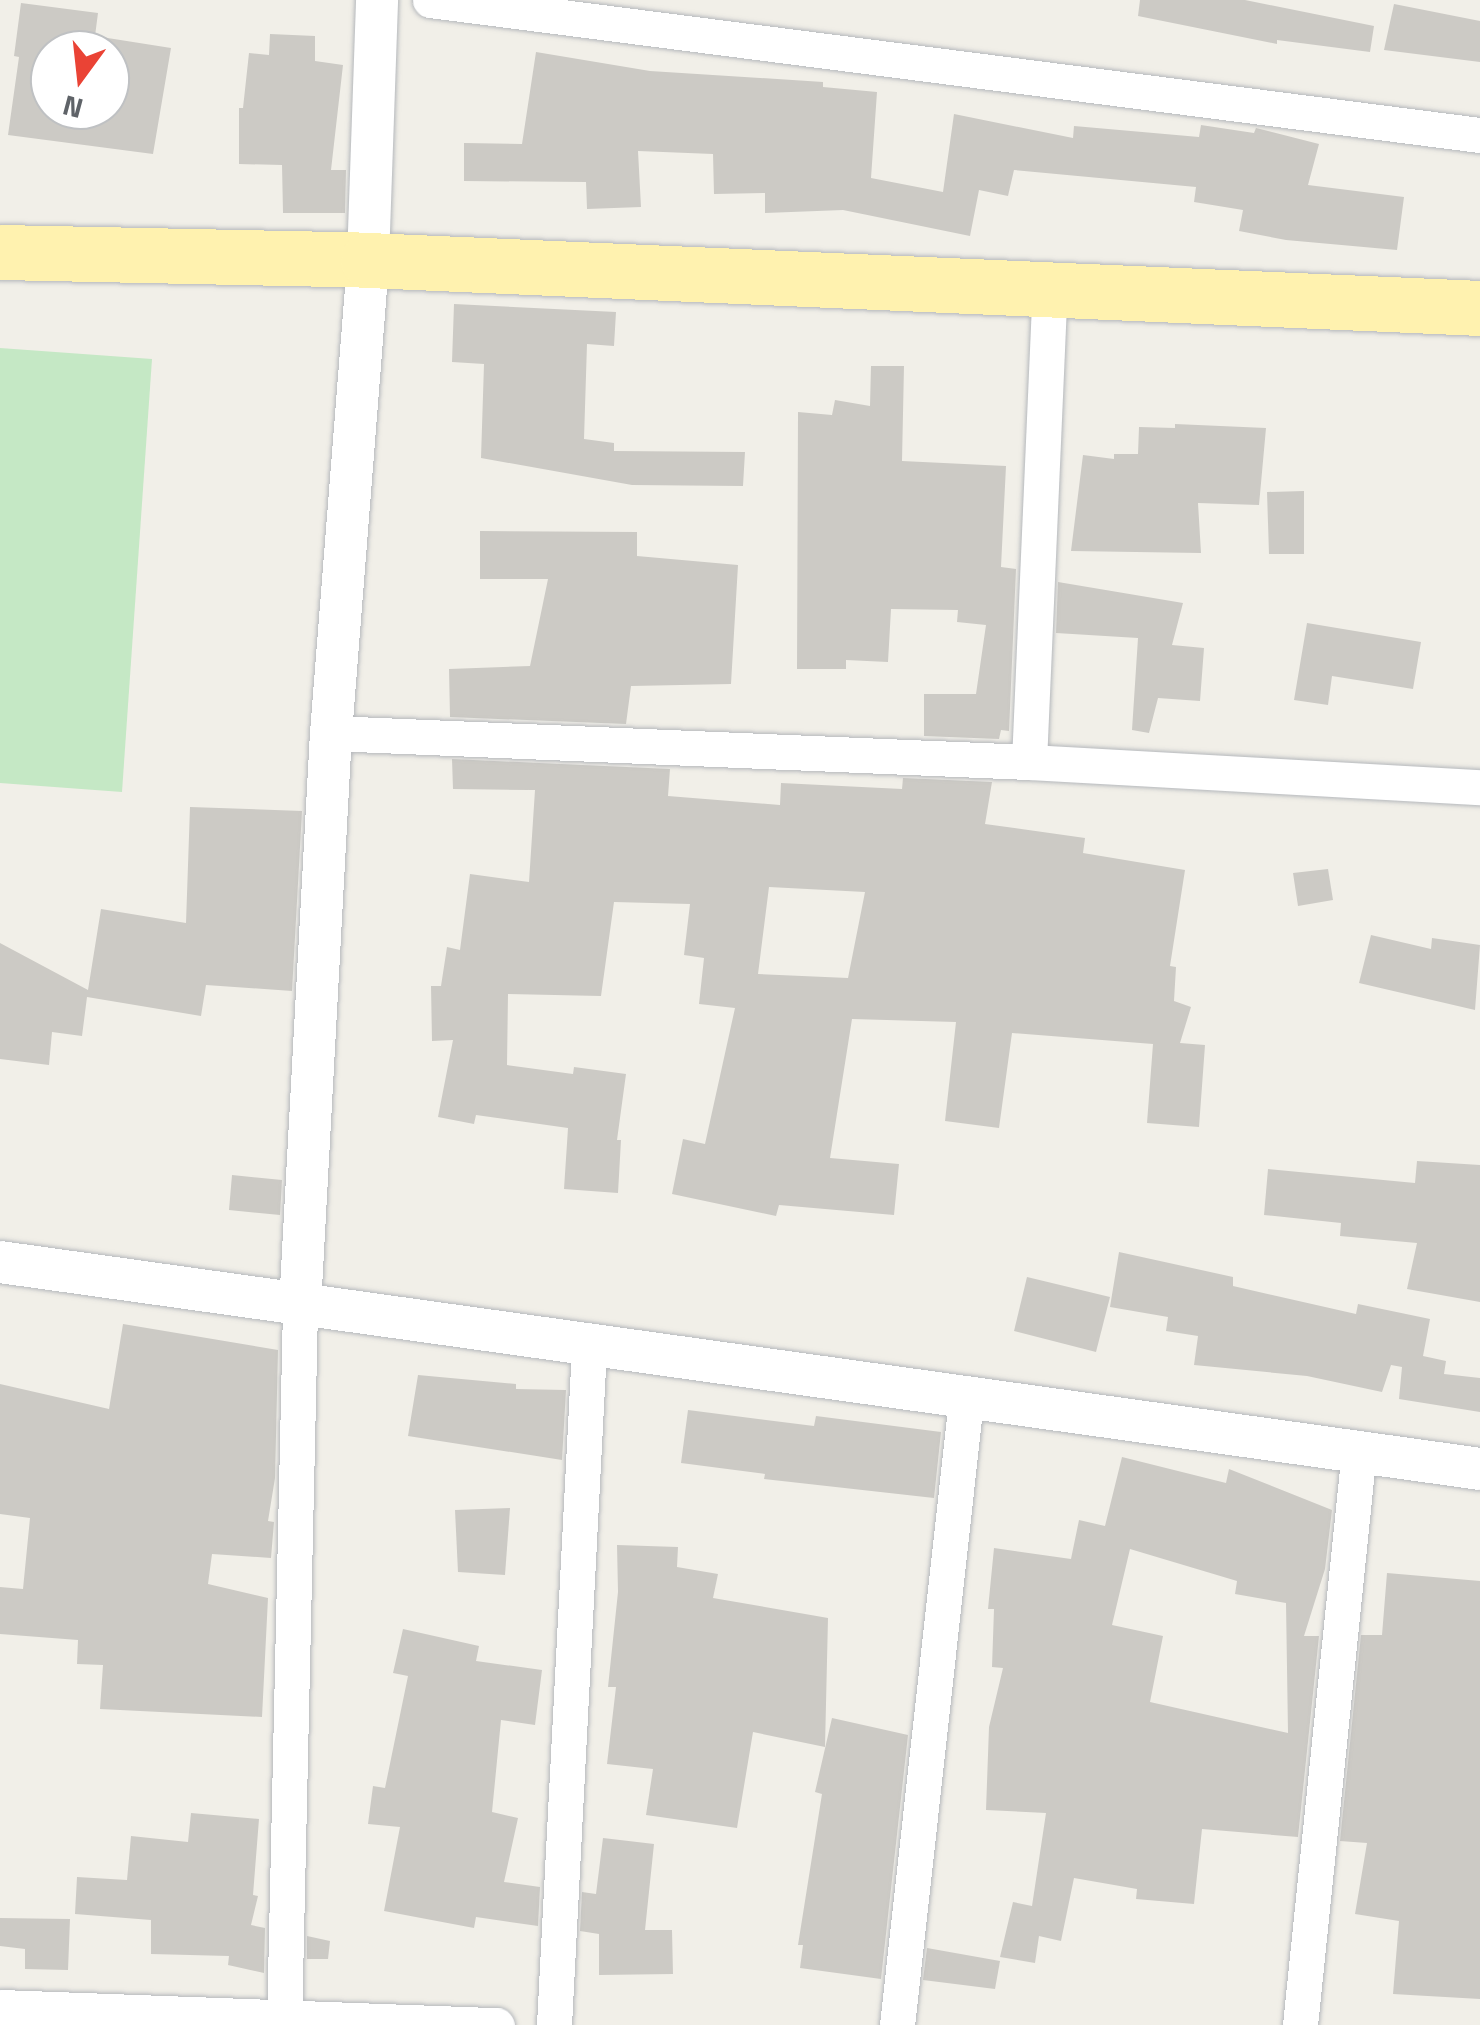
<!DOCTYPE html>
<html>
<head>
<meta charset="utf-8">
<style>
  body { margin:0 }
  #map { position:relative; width:1480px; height:2025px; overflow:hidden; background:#f1efe8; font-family:"Titillium Web",sans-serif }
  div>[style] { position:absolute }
  .green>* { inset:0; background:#c5e8c5 }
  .building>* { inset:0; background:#cccac5 }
  .roads { filter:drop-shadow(0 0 2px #b5b8bc) drop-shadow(0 0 2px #b5b8bc) }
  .minor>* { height:35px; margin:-17.5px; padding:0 17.5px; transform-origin:17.5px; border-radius:17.5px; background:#fff }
  .tertiary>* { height:42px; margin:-21px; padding:0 21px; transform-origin:21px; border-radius:21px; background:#fff }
  .primary>* { height:55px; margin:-27.5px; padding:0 27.5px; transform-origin:27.5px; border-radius:27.5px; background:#fff2af }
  span { translate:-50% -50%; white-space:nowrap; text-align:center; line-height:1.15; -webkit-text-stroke:8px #fff; paint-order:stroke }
  .north { position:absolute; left:30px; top:30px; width:100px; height:100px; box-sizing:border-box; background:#fff; border:2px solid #bfc1c3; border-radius:50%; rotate:195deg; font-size:28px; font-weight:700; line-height:40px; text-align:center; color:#5f6368 }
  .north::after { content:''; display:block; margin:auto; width:35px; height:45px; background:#ea4335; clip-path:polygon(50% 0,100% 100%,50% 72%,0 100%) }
</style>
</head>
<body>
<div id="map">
  <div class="green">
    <i style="clip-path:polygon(0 348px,152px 359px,122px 792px,0 783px)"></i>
  </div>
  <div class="building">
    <i style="clip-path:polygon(1140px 0,1245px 0,1374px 26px,1370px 52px,1277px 40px,1277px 44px,1138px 16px)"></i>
    <i style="clip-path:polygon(evenodd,21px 3px,98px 13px,95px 36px,171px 48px,153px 154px,8px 135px,19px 57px,14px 56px,21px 3px,50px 50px,110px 50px,110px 110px,50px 110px,50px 50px)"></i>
    <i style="clip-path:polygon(1394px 4px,1480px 21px,1480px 62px,1384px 50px)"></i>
    <i style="clip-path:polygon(270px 34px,315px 36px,315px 61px,343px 65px,331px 170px,346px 170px,345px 213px,283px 213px,282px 165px,239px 164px,239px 108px,243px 108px,249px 53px,269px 55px)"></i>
    <i style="clip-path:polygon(536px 52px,650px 71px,823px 82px,823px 87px,877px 92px,871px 178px,943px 192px,954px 114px,1073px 138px,1074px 126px,1199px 137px,1201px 125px,1254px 133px,1256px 128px,1319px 144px,1308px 185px,1404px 197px,1397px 250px,1286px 240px,1239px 231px,1243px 210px,1194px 202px,1196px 187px,1014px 170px,1008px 196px,979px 190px,970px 236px,843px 210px,765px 213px,765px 193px,714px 194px,713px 154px,638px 151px,641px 207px,587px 209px,586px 182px,464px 181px,464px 143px,522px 144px)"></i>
    <i style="clip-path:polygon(454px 304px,616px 312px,614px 346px,587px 344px,584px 439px,614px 443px,614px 451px,745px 452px,743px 486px,632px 485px,481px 458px,484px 364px,452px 362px)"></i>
    <i style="clip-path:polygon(871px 366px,904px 366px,902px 461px,1006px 466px,1001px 567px,1016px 569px,1009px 731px,1001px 730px,999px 739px,924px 736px,924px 694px,976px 694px,986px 625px,957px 622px,958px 610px,891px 609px,888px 662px,846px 660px,846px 669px,797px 669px,798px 412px,832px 415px,835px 400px,870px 406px)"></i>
    <i style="clip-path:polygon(1175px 424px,1266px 428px,1259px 505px,1198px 503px,1201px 553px,1071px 551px,1083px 455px,1114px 459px,1114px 454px,1138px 454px,1139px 427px,1175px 428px)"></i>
    <i style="clip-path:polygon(1304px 491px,1304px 554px,1269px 554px,1267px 492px)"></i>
    <i style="clip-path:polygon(480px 531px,637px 532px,637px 556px,738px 565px,731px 684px,631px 686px,626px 724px,450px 717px,449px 669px,530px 666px,548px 579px,480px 579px)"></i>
    <i style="clip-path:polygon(1058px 582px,1183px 603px,1172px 645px,1204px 648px,1200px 701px,1158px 698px,1149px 733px,1132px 730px,1138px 638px,1056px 633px)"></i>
    <i style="clip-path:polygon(1307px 623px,1421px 642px,1413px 689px,1332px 676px,1328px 705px,1294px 700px)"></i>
    <i style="clip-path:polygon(evenodd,452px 759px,670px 769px,668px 796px,780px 805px,781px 783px,902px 789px,903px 778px,992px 782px,985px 824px,1085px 838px,1083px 853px,1185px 870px,1170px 966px,1176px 967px,1174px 1001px,1191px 1007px,1180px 1043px,1205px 1045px,1199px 1127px,1147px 1123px,1153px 1044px,1012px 1033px,999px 1128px,945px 1121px,956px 1022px,852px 1019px,830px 1158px,899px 1164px,894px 1215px,779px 1205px,776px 1216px,672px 1194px,683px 1139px,705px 1144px,735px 1008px,699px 1004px,704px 958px,684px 955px,690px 904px,614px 902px,601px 996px,508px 994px,507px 1065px,573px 1074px,574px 1067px,626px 1074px,617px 1140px,621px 1140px,618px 1193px,564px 1189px,568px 1128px,476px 1115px,474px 1124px,438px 1117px,453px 1040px,432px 1041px,431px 986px,441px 986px,447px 947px,460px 950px,470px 874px,529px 882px,535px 790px,453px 789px,452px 759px,769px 887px,865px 892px,848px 978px,758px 974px,769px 887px)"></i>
    <i style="clip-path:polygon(190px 807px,302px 811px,292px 991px,206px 985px,201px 1016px,87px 997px,82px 1036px,52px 1032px,49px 1065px,0 1059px,0 943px,88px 990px,101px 909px,186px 923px)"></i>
    <i style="clip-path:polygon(1328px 869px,1333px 900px,1298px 906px,1293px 873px)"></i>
    <i style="clip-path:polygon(1371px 935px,1431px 949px,1432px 938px,1480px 945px,1475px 1010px,1359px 983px)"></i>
    <i style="clip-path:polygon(1417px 1161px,1480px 1165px,1480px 1302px,1407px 1289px,1417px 1243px,1340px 1236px,1341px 1223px,1264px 1215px,1268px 1169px,1415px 1183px)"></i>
    <i style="clip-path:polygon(232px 1175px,282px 1180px,280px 1215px,229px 1210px)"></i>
    <i style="clip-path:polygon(1119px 1252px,1233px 1277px,1233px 1286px,1356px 1314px,1358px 1304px,1430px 1319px,1423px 1356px,1446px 1361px,1444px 1374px,1480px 1378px,1480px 1412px,1399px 1399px,1402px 1367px,1391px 1365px,1382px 1392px,1307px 1376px,1194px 1365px,1198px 1336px,1166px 1331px,1168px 1317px,1110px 1307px)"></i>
    <i style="clip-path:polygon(1027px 1277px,1110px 1297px,1096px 1352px,1014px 1331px)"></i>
    <i style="clip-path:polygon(123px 1324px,278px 1350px,275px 1478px,268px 1521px,274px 1522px,271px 1558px,212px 1554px,208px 1584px,268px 1598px,262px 1717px,100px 1709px,103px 1665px,77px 1664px,78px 1640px,0 1634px,0 1587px,23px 1589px,30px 1518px,0 1514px,0 1384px,109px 1409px)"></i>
    <i style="clip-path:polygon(418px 1375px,516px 1384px,516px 1389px,566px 1390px,562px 1460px,408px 1436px)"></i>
    <i style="clip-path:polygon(688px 1410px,814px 1426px,816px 1416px,941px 1432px,934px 1498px,764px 1479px,765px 1474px,681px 1463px)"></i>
    <i style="clip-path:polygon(evenodd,1122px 1457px,1226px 1483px,1229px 1469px,1332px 1510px,1325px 1569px,1304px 1636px,1319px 1636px,1298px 1837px,1202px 1829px,1194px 1904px,1136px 1899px,1137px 1889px,1074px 1878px,1061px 1941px,1039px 1936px,1035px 1963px,1000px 1957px,1013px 1902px,1032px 1906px,1046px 1813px,986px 1810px,989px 1727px,1003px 1668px,992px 1667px,994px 1609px,988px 1609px,994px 1548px,1071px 1559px,1079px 1520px,1105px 1526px,1122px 1457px,1130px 1549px,1237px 1581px,1235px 1594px,1286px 1603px,1288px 1733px,1150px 1702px,1163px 1636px,1112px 1625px,1130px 1549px)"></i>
    <i style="clip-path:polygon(510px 1508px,505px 1575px,458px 1572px,455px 1510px)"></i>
    <i style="clip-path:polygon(617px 1545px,678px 1547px,677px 1567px,718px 1574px,713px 1598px,828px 1618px,825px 1747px,753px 1732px,737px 1828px,646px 1815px,653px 1769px,607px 1764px,616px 1687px,608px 1687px,618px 1592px)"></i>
    <i style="clip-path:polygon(1387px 1573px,1480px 1581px,1480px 1999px,1393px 1994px,1399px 1921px,1355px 1914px,1367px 1843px,1340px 1841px,1361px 1635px,1382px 1635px)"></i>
    <i style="clip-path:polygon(403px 1629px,479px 1646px,476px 1661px,542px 1670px,535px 1725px,501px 1720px,492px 1812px,518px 1818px,504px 1882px,540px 1887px,538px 1926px,476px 1917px,474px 1928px,384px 1911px,400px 1827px,368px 1824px,373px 1786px,385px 1788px,408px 1676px,393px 1673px)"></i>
    <i style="clip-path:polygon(832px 1718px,908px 1735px,881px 1979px,800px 1968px,803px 1945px,798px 1945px,822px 1794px,815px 1792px)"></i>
    <i style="clip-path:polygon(191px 1813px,259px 1819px,253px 1895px,258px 1896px,251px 1925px,265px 1928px,264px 1973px,228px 1965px,229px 1956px,151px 1954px,151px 1920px,75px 1914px,77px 1877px,127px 1880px,131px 1836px,188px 1842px)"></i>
    <i style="clip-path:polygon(603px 1838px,654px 1844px,645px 1930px,672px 1930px,673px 1974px,599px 1975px,599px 1934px,580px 1931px,582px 1892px,596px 1894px)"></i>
    <i style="clip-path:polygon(0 1918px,70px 1919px,68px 1970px,25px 1969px,25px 1949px,0 1946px)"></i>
    <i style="clip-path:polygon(307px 1936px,330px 1941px,328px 1959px,307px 1959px)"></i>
    <i style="clip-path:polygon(927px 1948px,1000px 1961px,995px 1989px,923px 1980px)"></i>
  </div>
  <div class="roads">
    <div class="minor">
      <i style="left:430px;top:0;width:1059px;rotate:7.33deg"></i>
      <i style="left:331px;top:733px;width:699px;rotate:2.38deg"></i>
      <i style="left:1029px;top:762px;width:452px;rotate:3.2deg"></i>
      <i style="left:1029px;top:762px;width:473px;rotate:-87.5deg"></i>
      <i style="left:0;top:2007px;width:497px;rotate:2.1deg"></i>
      <i style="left:284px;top:2025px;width:718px;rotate:-88.72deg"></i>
      <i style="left:554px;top:2025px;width:679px;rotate:-87.04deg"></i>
      <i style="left:897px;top:2025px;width:629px;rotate:-83.7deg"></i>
      <i style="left:1300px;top:2025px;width:578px;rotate:-84.14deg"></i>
    </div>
    <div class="tertiary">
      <i style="left:0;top:1262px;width:1494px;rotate:7.96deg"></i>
      <i style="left:300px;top:1307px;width:575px;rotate:-86.91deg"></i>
      <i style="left:331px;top:733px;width:474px;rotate:-85.5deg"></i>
      <i style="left:368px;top:260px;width:260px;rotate:-88deg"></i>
    </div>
    <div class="primary">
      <i style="left:0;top:252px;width:368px;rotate:1.2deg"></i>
      <i style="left:368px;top:260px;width:1113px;rotate:2.47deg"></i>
    </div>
  </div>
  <div class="north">N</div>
</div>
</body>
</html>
